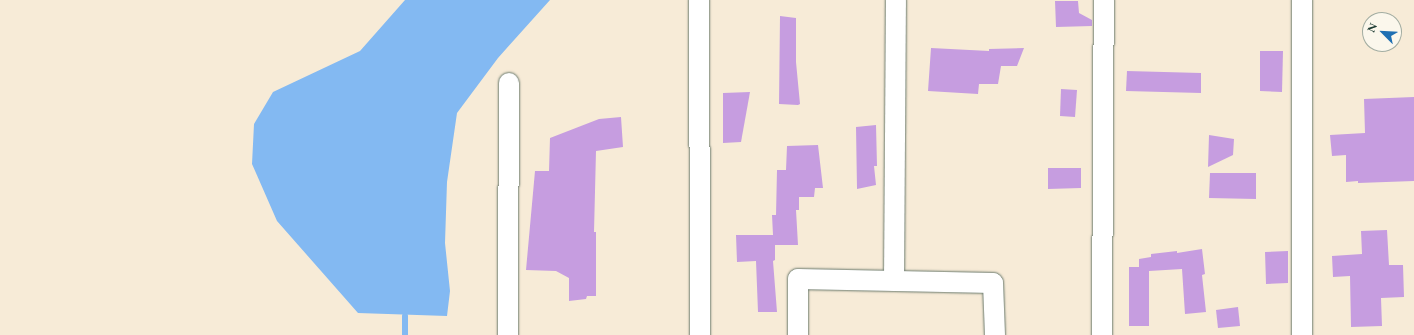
<!DOCTYPE html>
<html>
<head>
<meta charset="utf-8">
<style>
  body { margin:0 }
  #map { position:relative; width:1414px; height:335px; overflow:hidden; background:#f7ebd7; font-family:"EB Garamond",serif }
  div>[style] { position:absolute }
  .water>* { inset:0; background:#83b9f2 }
  .stream>* { height:6px; margin:-3px; padding:0 3px; transform-origin:3px; border-radius:3px; background:#83b9f2 }
  .building>* { inset:0; background:#c69de0 }
  .roads { filter:drop-shadow(0 0 1px #6b7a6d) drop-shadow(0 0 1px #6b7a6d) }
  .minor>* { height:20px; margin:-10px; padding:0 10px; transform-origin:10px; border-radius:10px; background:#fff }
  span { translate:-50% -50%; white-space:nowrap; text-align:center; line-height:1.15; -webkit-text-stroke:3px #fbf7ec; paint-order:stroke }
  .north { position:absolute; left:1362px; top:12px; width:40px; height:40px; box-sizing:border-box; background:#fbf7ec; border:1px solid #a3ada2; border-radius:50%; rotate:294deg; font-size:11px; font-weight:700; line-height:16px; text-align:center; color:#1f3d34 }
  .north::after { content:''; display:block; margin:auto; width:14px; height:18px; background:#1f6fb2; clip-path:polygon(50% 0,100% 100%,50% 72%,0 100%) }
</style>
</head>
<body>
<div id="map">
  <div class="water">
    <i style="clip-path:polygon(405px 0,550px 0,498px 58px,457px 113px,447px 182px,445px 243px,450px 291px,447px 316px,358px 313px,277px 221px,252px 164px,254px 124px,273px 92px,360px 51px)"></i>
  </div>
  <div class="stream">
    <i style="left:405px;top:316px;width:19px;rotate:90deg"></i>
  </div>
  <div class="building">
    <i style="clip-path:polygon(1055px 1px,1078px 1px,1079px 13px,1092px 20px,1092px 26px,1056px 27px)"></i>
    <i style="clip-path:polygon(780px 16px,796px 18px,796px 62px,800px 104px,798px 105px,779px 104px)"></i>
    <i style="clip-path:polygon(931px 48px,989px 51px,989px 49px,1024px 48px,1017px 66px,1001px 66px,998px 84px,979px 84px,978px 94px,928px 91px)"></i>
    <i style="clip-path:polygon(1260px 51px,1283px 51px,1282px 92px,1260px 91px)"></i>
    <i style="clip-path:polygon(1127px 71px,1201px 73px,1201px 93px,1126px 91px)"></i>
    <i style="clip-path:polygon(1061px 89px,1077px 90px,1075px 117px,1060px 116px)"></i>
    <i style="clip-path:polygon(750px 92px,741px 142px,723px 143px,723px 93px)"></i>
    <i style="clip-path:polygon(1414px 97px,1414px 181px,1358px 183px,1358px 181px,1346px 182px,1346px 155px,1332px 156px,1330px 135px,1365px 133px,1364px 99px)"></i>
    <i style="clip-path:polygon(621px 117px,623px 147px,596px 151px,594px 232px,596px 232px,596px 296px,587px 296px,586px 299px,569px 301px,569px 278px,556px 271px,526px 270px,535px 171px,549px 171px,550px 138px,599px 119px)"></i>
    <i style="clip-path:polygon(876px 125px,877px 166px,874px 166px,876px 185px,857px 189px,856px 127px)"></i>
    <i style="clip-path:polygon(1209px 135px,1234px 139px,1233px 155px,1208px 167px)"></i>
    <i style="clip-path:polygon(818px 145px,823px 188px,815px 188px,814px 197px,799px 197px,799px 210px,796px 210px,798px 245px,775px 245px,775px 260px,773px 261px,777px 312px,758px 312px,756px 261px,737px 262px,736px 235px,773px 235px,772px 215px,776px 215px,777px 170px,786px 170px,787px 146px)"></i>
    <i style="clip-path:polygon(1048px 168px,1081px 168px,1081px 188px,1048px 189px)"></i>
    <i style="clip-path:polygon(1210px 173px,1256px 173px,1256px 199px,1209px 198px)"></i>
    <i style="clip-path:polygon(1387px 230px,1389px 265px,1403px 265px,1404px 297px,1381px 298px,1382px 326px,1351px 327px,1350px 276px,1333px 277px,1332px 256px,1362px 254px,1361px 231px)"></i>
    <i style="clip-path:polygon(1202px 249px,1205px 274px,1202px 275px,1206px 312px,1185px 314px,1182px 269px,1149px 271px,1149px 326px,1129px 326px,1129px 267px,1139px 267px,1139px 259px,1151px 257px,1151px 254px,1177px 251px,1177px 253px)"></i>
    <i style="clip-path:polygon(1288px 251px,1288px 283px,1266px 284px,1265px 252px)"></i>
    <i style="clip-path:polygon(1238px 307px,1240px 326px,1218px 328px,1216px 310px)"></i>
  </div>
  <div class="roads">
    <div class="minor">
      <i style="left:699px;top:0;width:335px;rotate:89.8deg"></i>
      <i style="left:894px;top:281px;width:281px;rotate:-89.6deg"></i>
      <i style="left:508px;top:335px;width:252px;rotate:-89.8deg"></i>
      <i style="left:798px;top:335px;width:56px;rotate:-90deg"></i>
      <i style="left:798px;top:279px;width:195px;rotate:1.2deg"></i>
      <i style="left:993px;top:283px;width:52px;rotate:87.8deg"></i>
      <i style="left:1102px;top:335px;width:335px;rotate:-89.7deg"></i>
      <i style="left:1302px;top:335px;width:335px;rotate:-90deg"></i>
    </div>
  </div>
  <div class="north">N</div>
</div>
</body>
</html>
